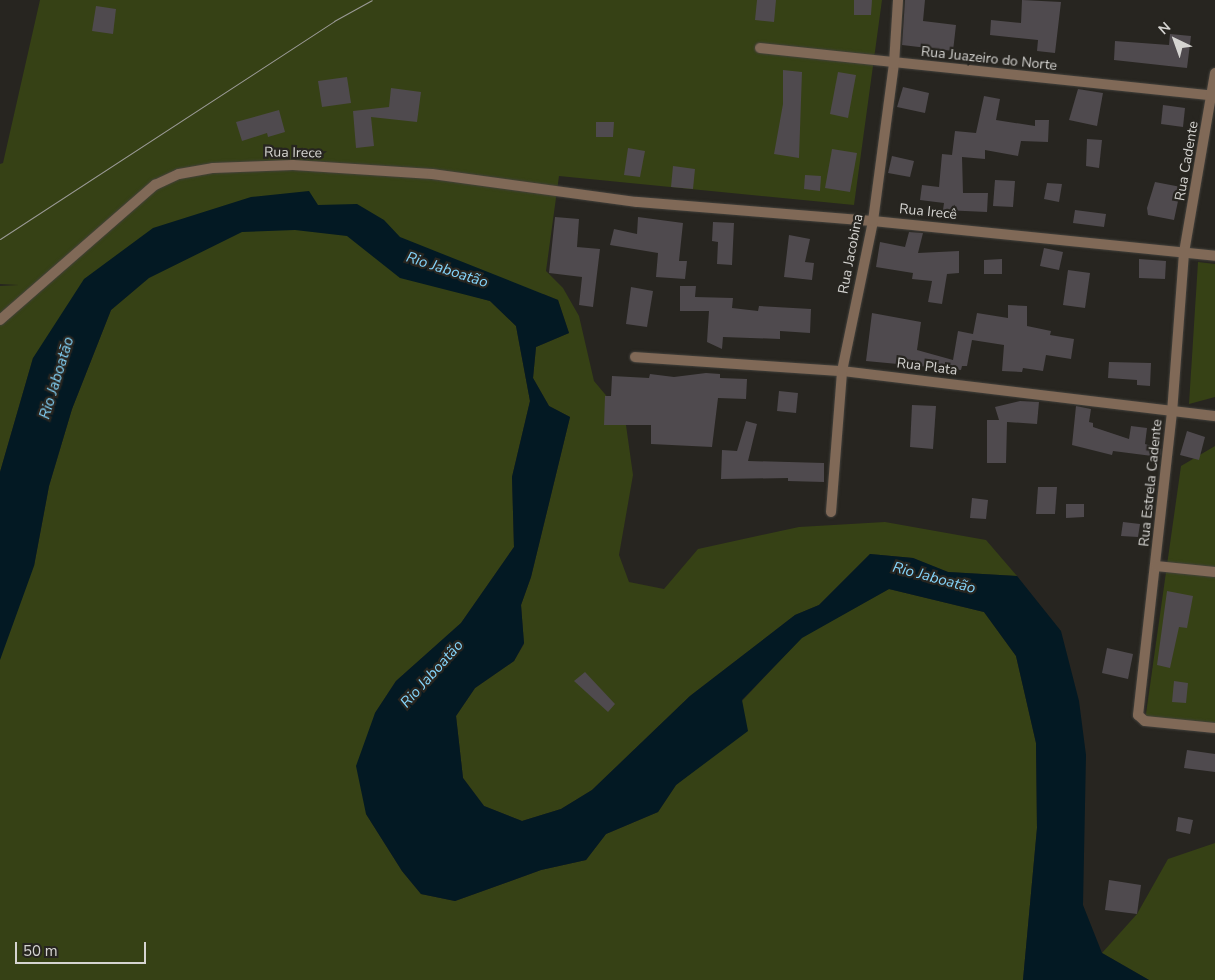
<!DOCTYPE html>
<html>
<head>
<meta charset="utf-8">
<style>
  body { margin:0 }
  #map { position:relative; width:1215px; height:980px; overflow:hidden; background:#272520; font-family:"Nunito Sans",sans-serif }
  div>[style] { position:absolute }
  .green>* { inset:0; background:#364115 }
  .water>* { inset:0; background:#031923 }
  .building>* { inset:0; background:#4f4a4e }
  .roads { filter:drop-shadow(0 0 1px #43413c) drop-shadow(0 0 1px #43413c) }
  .minor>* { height:10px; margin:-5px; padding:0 5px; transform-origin:5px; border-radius:5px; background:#806957 }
  .tram>* { height:1px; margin:-0.5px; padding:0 0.5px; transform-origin:0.5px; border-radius:0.5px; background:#9a9995 }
  span { translate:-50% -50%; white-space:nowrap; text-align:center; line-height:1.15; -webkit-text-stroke:4.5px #272520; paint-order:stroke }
  .street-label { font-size:14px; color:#d5d4d1 }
  .water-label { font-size:15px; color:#85d5fb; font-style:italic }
  .north { position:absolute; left:1150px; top:15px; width:50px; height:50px; -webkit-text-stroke:4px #272520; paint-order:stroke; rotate:318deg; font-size:14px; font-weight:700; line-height:20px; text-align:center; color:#d5d4d1 }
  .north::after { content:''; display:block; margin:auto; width:18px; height:22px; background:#d5d4d1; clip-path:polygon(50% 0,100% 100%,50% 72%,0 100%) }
  .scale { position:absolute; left:15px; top:942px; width:131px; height:22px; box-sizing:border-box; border:2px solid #d5d4d1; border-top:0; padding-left:6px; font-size:15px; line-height:18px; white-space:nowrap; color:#d5d4d1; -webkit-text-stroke:4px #272520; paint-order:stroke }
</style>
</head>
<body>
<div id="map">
  <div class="green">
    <i style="clip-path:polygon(40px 0,882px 0,854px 205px,559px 176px,546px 271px,563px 288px,579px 316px,594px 381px,625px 418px,633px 475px,619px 555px,629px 582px,664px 589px,698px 549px,799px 527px,885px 522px,986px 540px,1017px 576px,948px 572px,913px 558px,870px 554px,819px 605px,795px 615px,690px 696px,592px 790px,561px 809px,522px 821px,484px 806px,463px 778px,456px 716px,475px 688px,514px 661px,524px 644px,521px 605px,531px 577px,570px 417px,549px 406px,533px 378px,536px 347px,569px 333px,558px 300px,543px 294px,459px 292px,490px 301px,516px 326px,530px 401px,512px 477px,514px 547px,461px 623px,396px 681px,375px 713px,366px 814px,402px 871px,421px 894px,455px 901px,541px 870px,586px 860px,606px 834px,658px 812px,676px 785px,707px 760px,742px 701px,802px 637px,889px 589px,984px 612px,1016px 656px,1036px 743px,1037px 828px,1023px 980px,0 980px,0 530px,34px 566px,49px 486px,72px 409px,111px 310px,138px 287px,33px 358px,0 472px,0 286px,19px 285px,0 284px,0 164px,3px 163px)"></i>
    <i style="clip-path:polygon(1198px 262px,1215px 264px,1215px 397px,1189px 404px)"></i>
    <i style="clip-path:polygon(1215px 446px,1215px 725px,1145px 721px,1181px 466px)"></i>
    <i style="clip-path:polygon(1215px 843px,1215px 980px,1149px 980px,1102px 953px,1137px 914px,1168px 859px)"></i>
  </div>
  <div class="water">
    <i style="clip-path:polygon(309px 191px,318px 205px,357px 204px,384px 220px,400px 237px,558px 300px,569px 333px,536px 347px,533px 378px,549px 406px,570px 417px,531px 577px,521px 605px,524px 643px,514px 661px,475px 688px,456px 716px,463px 778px,484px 806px,522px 821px,561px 809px,592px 790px,690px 696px,795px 615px,819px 605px,870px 554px,913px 558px,948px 572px,1017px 576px,1061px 631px,1079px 701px,1086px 755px,1083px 905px,1102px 953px,1149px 980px,1023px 980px,1037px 828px,1036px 743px,1016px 656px,984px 612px,889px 589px,802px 638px,742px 700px,748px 731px,676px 785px,658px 812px,606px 834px,586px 860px,541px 870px,455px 901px,421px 894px,402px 871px,366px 814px,356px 766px,375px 713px,396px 681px,461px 623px,514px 547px,512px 477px,530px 401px,516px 326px,490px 301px,400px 278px,347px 236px,295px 230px,242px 232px,149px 278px,111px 310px,72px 409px,49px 486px,34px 566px,0 660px,0 472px,33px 358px,84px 279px,153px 228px,251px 197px)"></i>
  </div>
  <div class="building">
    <i style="clip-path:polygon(757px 0,776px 0,774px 22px,755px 20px)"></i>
    <i style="clip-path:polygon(854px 0,872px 0,871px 15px,854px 15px)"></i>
    <i style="clip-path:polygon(905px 0,925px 0,923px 21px,956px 25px,953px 51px,902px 45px)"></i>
    <i style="clip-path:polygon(1022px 0,1061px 2px,1055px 53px,1037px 51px,1038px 40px,990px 35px,991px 20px,1021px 23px)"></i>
    <i style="clip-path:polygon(96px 6px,116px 9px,113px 34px,92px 31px)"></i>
    <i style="clip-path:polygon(1170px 34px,1191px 36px,1187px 68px,1114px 60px,1115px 41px,1169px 45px)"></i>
    <i style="clip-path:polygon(783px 70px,802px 72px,799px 158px,774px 154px,783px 104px)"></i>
    <i style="clip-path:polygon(838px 72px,856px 75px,848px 118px,830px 114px)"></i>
    <i style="clip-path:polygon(347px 77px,351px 103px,322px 107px,318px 81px)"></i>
    <i style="clip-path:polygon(903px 87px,929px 93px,925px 113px,897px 107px)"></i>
    <i style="clip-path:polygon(391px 88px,421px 92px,417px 122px,371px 117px,374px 146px,356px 148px,353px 111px,389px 107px)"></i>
    <i style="clip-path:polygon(1078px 89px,1103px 93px,1097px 126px,1069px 120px)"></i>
    <i style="clip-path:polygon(984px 96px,1000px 99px,996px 120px,1035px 126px,1035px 120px,1049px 120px,1048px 142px,1021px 141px,1018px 156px,985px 150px,985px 159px,962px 157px,963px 193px,988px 193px,987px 212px,943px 210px,944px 203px,920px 200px,922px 185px,939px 187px,942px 154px,952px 155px,955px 131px,976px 133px)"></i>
    <i style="clip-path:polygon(1163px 105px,1185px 108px,1183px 127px,1161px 124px)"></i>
    <i style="clip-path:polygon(279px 110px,285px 132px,268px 137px,267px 133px,242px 141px,236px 122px)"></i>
    <i style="clip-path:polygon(596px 122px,614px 122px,613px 137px,596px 137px)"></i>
    <i style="clip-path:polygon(1087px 139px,1102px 140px,1099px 168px,1086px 166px)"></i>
    <i style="clip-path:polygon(628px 148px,645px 151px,640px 177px,624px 175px)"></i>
    <i style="clip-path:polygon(832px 149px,857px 153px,850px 192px,825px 188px)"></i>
    <i style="clip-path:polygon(892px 156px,914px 161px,910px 177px,888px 173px)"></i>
    <i style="clip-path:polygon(673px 166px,695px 169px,693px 189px,671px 187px)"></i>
    <i style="clip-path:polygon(805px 175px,821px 176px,820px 191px,804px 189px)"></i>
    <i style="clip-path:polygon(995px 180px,1015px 181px,1013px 207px,993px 206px)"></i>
    <i style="clip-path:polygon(1155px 182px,1181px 187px,1174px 220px,1148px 215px,1147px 208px)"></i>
    <i style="clip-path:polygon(1047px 183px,1062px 184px,1059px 202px,1044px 199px)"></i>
    <i style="clip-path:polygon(1075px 210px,1106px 214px,1104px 227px,1073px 223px)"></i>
    <i style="clip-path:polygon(555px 217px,579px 219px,577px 247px,600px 249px,593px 307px,579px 305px,582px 277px,549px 273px)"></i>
    <i style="clip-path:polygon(638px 217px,683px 223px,679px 261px,687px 261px,685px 279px,656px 277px,658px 253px,610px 245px,614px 229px,637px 234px)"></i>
    <i style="clip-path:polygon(713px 222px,734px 223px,732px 265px,717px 264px,718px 242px,712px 241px)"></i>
    <i style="clip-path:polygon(909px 232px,923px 233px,918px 253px,959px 251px,959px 273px,947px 274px,942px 304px,928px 302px,932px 281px,912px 279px,913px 273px,876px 267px,880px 242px,905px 247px)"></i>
    <i style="clip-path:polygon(789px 235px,810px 239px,805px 262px,814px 263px,812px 280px,784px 277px)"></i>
    <i style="clip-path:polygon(1044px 248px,1063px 252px,1059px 270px,1040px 266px)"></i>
    <i style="clip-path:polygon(1002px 259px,1002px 274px,984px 274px,984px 260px)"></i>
    <i style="clip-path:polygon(1139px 259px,1166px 261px,1165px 279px,1139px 278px)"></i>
    <i style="clip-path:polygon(1068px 270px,1090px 273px,1085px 308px,1063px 305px)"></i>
    <i style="clip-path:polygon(680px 286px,696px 286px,695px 297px,733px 298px,732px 308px,758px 311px,759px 306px,811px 309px,810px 333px,780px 331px,780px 339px,723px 337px,722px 349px,707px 342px,709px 311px,680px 311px)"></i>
    <i style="clip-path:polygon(631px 287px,653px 291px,647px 327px,626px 324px)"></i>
    <i style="clip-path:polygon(1008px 305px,1027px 306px,1027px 326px,1051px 331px,1050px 335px,1074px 339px,1071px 359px,1046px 355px,1043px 371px,1023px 368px,1022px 372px,1002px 371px,1004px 345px,972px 340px,967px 366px,962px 366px,961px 370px,866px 361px,872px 313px,921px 322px,917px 350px,953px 360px,958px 331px,973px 334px,977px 313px,1008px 318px)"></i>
    <i style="clip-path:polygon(1109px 362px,1151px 363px,1150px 386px,1137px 385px,1137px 380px,1108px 378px)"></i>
    <i style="clip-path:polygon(706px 373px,720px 374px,720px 378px,747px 379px,746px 399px,718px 398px,712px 447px,651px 444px,651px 425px,604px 425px,605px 396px,611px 396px,612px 376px,649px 378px,650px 374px,674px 377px)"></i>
    <i style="clip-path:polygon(779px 391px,798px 393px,796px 413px,777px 411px)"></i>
    <i style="clip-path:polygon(1020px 401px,1039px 402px,1037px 424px,1007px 422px,1006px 463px,987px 463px,987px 420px,999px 420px,995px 407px)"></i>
    <i style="clip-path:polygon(912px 405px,936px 406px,933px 449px,910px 447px)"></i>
    <i style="clip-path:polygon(1076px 406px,1091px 409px,1089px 422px,1093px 423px,1093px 427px,1129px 439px,1131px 426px,1147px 428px,1145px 444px,1161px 449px,1160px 457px,1113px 451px,1112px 455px,1072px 445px)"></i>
    <i style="clip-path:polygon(746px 421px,757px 424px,748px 461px,824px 463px,824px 482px,788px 481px,788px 478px,721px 479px,722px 450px,737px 451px)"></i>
    <i style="clip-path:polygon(1187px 431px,1205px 437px,1199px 460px,1180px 455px)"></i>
    <i style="clip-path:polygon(1038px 487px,1057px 487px,1055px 514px,1036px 514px)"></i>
    <i style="clip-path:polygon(972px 498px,988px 500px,986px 519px,970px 518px)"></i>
    <i style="clip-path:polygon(1066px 504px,1084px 504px,1084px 517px,1066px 518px)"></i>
    <i style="clip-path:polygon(1123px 522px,1140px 524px,1138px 537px,1121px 536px)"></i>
    <i style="clip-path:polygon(1167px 591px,1193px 596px,1187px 628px,1179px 627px,1170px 668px,1157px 665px)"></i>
    <i style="clip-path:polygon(1107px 648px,1133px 654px,1128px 679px,1102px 673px)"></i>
    <i style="clip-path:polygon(585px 672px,615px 704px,608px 712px,574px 681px)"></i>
    <i style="clip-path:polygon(1174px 681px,1188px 683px,1186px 703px,1172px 702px)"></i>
    <i style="clip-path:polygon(1187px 750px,1215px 754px,1215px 772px,1184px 768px)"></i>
    <i style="clip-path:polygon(1178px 817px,1193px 820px,1190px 834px,1176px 831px)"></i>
    <i style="clip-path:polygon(1109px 880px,1141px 885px,1137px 914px,1105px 910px)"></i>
  </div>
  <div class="roads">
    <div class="minor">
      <i style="left:760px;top:48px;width:458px;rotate:6deg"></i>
      <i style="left:1215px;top:73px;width:183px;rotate:99.8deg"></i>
      <i style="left:1184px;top:253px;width:159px;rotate:94.3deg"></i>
      <i style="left:1172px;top:412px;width:305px;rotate:96.4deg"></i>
      <i style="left:1138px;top:715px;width:9px;rotate:41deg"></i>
      <i style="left:1145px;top:721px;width:70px;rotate:5.7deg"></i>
      <i style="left:0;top:320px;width:206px;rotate:-41.1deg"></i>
      <i style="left:155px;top:185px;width:26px;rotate:-25deg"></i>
      <i style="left:179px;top:174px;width:35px;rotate:-10deg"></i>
      <i style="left:213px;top:168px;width:80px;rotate:-2.1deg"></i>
      <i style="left:293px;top:165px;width:139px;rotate:3.7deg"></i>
      <i style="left:432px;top:174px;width:207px;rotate:7.8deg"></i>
      <i style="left:637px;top:202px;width:237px;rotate:4.6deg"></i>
      <i style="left:873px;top:221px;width:344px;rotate:5.8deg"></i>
      <i style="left:635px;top:357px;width:207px;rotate:3.9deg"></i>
      <i style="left:842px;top:371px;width:376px;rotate:6.9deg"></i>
      <i style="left:831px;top:512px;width:141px;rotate:-85.5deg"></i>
      <i style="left:842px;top:371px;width:153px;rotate:-78.3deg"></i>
      <i style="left:873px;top:221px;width:158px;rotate:-82.4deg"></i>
      <i style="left:894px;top:64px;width:64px;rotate:-86.4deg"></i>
      <i style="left:1156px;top:566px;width:59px;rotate:5.8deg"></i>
    </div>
  </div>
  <div class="tram">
    <i style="left:0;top:239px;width:399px;rotate:-33.1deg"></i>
    <i style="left:334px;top:21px;width:43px;rotate:-28.9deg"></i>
  </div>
  <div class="street-label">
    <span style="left:989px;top:59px;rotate:6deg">Rua Juazeiro do Norte</span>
    <span style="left:293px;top:153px;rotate:1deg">Rua Irece</span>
    <span style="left:1187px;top:161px;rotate:-80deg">Rua Cadente</span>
    <span style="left:928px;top:212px;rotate:6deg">Rua Irecê</span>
    <span style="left:851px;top:254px;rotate:-79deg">Rua Jacobina</span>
    <span style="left:927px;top:367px;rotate:7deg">Rua Plata</span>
    <span style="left:1151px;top:483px;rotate:-84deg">Rua Estrela Cadente</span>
  </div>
  <div class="water-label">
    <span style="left:447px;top:270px;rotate:18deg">Rio Jaboatão</span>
    <span style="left:57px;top:378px;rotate:-73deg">Rio Jaboatão</span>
    <span style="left:934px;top:578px;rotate:15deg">Rio Jaboatão</span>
    <span style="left:432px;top:674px;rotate:-48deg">Rio Jaboatão</span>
  </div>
  <div class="north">N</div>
  <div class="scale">50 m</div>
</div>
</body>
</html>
